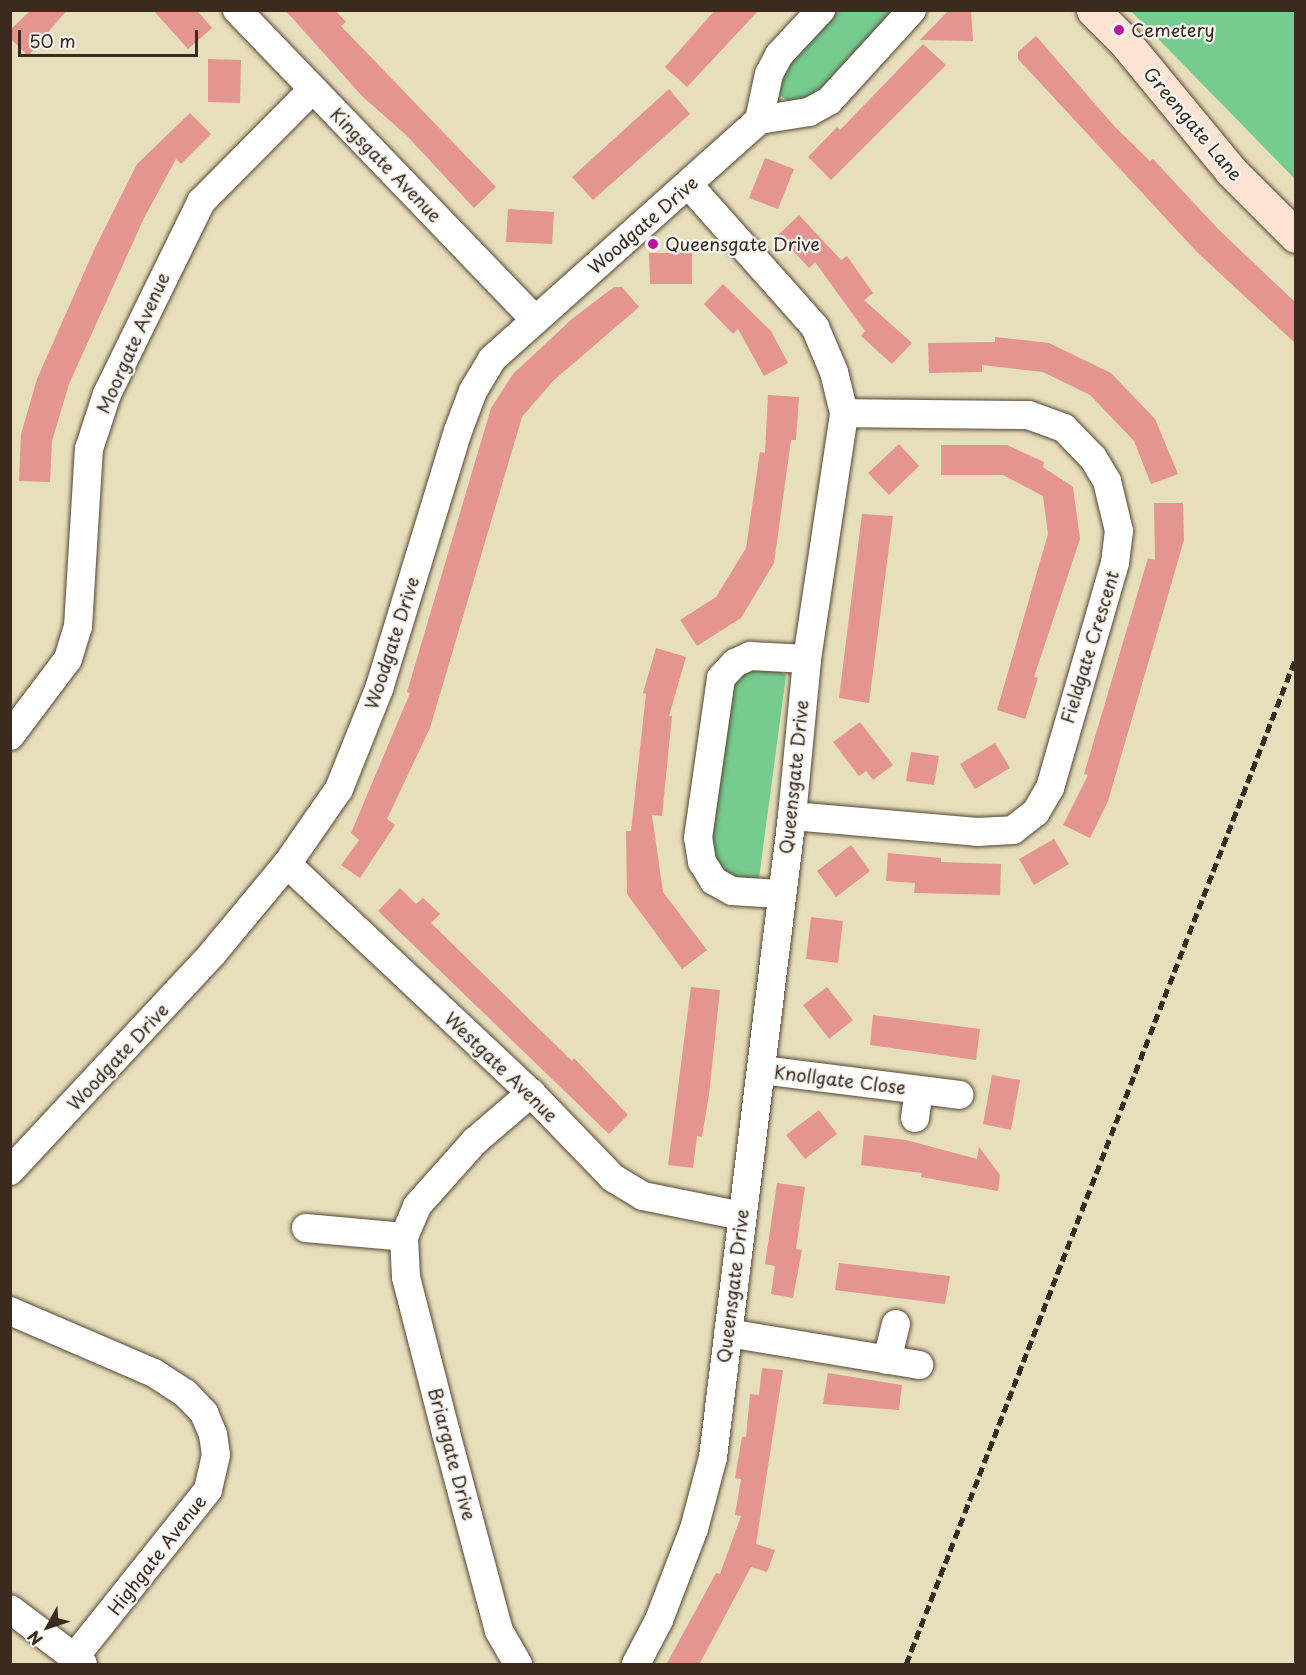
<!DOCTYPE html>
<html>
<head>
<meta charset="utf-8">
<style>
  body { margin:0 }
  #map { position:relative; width:1306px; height:1675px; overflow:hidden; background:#e7dfbb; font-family:"Playpen Sans",sans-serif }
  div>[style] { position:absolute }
  .green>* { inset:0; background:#76cb8e }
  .building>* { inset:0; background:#e4958f }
  .roads { filter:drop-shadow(0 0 2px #554536) drop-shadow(0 0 2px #554536) }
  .street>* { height:28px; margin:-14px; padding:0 14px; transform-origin:14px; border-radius:14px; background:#fff }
  .secondary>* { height:33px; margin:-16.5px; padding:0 16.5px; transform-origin:16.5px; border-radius:16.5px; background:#fee3d2 }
  .rail>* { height:4.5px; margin-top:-2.25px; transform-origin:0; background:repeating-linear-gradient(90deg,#3b2a1e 0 9px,transparent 0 13.5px) }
  .dots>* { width:16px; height:16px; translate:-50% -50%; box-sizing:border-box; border:3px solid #f6f6f2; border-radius:50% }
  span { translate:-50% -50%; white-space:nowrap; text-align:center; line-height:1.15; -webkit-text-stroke:4.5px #f6f6f2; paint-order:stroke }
  .poi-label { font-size:18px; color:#3b2a1e }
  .left { translate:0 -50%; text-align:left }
  .street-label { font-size:18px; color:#3b2a1e }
  .frame { position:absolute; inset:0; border:12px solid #3b2a1e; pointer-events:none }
  .north { position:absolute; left:18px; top:1597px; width:60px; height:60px; -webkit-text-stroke:4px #f6f6f2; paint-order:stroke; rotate:230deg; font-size:16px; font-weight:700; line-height:24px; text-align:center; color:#3b2a1e }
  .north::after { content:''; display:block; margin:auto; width:21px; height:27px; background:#3b2a1e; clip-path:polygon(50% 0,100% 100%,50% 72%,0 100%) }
  .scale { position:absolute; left:18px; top:30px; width:180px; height:27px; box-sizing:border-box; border:3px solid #3b2a1e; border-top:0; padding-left:8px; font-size:18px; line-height:21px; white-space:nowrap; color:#3b2a1e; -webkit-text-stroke:4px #f6f6f2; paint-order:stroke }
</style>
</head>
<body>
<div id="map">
  <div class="green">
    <i style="clip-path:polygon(831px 11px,903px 11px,822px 97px,795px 107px,775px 91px,787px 58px)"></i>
    <i style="clip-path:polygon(1131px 11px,1295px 11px,1295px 179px)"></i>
    <i style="clip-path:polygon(744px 666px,777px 667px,786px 676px,759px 878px,743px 884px,717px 872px,710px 835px,728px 693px)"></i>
  </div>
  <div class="building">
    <i style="clip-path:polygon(31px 10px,67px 10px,28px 56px,10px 38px,10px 30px)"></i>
    <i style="clip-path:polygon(153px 10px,197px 10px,212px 28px,188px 49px)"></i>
    <i style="clip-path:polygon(285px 10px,335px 10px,346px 22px,341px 26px,496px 187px,474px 208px,407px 136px,362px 96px)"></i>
    <i style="clip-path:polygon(715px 10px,759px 10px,687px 87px,665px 67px)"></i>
    <i style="clip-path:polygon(949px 10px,971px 10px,973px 41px,920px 40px)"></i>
    <i style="clip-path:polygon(1036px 36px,1115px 127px,1150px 161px,1153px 159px,1218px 229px,1296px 303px,1296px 344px,1197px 252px,1018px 59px,1018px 52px)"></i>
    <i style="clip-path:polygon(923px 44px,946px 65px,831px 180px,808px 157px,837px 127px,840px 130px)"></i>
    <i style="clip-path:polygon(208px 59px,241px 60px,240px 103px,208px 102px)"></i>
    <i style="clip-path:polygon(669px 89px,690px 114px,593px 200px,572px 177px)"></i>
    <i style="clip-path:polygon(190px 113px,211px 134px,181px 164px,176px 159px,144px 218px,69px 384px,52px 441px,50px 482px,19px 481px,21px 434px,37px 379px,94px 250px,137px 164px)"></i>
    <i style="clip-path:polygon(765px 158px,794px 169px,778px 209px,749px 198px)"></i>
    <i style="clip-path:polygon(508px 209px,554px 212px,552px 244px,506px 242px)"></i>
    <i style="clip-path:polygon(799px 215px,841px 260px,847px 256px,873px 293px,864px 300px,912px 343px,892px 364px,861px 336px,865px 331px,815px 262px,809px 268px,778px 235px)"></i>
    <i style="clip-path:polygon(649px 253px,692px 253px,692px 284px,650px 284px)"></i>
    <i style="clip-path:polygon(723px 284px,771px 331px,788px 363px,764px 376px,738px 329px,733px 334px,704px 304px)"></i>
    <i style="clip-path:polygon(614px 287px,622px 287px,639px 307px,553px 381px,522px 417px,430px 728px,387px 819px,395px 825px,360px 878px,341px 865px,359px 840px,351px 833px,410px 693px,407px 692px,491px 408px,513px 374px,573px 318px)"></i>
    <i style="clip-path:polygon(995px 337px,1049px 343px,1111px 373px,1155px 419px,1178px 474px,1151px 484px,1134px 441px,1090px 395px,1043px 372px,982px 365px,982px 372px,929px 373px,928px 343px,995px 342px)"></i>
    <i style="clip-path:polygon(768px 395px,799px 397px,796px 440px,791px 440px,774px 563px,741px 618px,697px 646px,680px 620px,716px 597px,746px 548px,760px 452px,765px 453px)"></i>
    <i style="clip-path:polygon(899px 444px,919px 466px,889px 495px,868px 473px)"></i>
    <i style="clip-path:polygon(941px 445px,1007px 445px,1044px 462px,1043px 467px,1073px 487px,1080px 539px,1034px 677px,1038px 678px,1025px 719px,997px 710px,1048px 534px,1043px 496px,1003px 475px,941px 475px)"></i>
    <i style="clip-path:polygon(1154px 503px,1183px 503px,1184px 540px,1108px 801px,1090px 838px,1063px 825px,1088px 775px,1084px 774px,1148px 558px,1155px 560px)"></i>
    <i style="clip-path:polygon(862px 514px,893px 516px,869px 703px,839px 698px)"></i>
    <i style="clip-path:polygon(656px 648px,686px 657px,669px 716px,672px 716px,662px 816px,652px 815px,663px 892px,707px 950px,682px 969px,627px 894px,626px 831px,631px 831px,646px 694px,643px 693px)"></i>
    <i style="clip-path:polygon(860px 722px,893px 765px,873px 780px,866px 771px,859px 776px,833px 742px)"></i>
    <i style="clip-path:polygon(995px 743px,1010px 768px,975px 789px,960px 764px)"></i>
    <i style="clip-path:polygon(911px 752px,939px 756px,934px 785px,906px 781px)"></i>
    <i style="clip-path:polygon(1054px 839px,1069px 864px,1034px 885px,1019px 859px)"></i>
    <i style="clip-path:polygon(851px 845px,870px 871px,836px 897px,817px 871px)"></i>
    <i style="clip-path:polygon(888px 853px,941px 858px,941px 862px,1001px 864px,1000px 895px,914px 893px,915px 883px,886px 881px)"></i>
    <i style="clip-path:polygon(400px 888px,416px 904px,423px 898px,440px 914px,431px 923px,572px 1061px,574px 1058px,628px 1115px,609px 1134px,378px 911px)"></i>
    <i style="clip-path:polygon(811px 917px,843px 921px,838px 963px,806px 959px)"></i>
    <i style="clip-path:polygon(691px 987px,720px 990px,709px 1095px,702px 1137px,697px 1136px,693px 1168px,668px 1165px)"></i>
    <i style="clip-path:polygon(827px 987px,853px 1020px,829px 1039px,803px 1005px)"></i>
    <i style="clip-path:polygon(873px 1015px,980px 1029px,976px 1060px,870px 1045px)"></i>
    <i style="clip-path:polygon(992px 1075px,1020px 1080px,1011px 1130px,983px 1124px)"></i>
    <i style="clip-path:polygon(819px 1110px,837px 1134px,805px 1159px,786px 1135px)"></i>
    <i style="clip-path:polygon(864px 1135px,906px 1140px,977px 1159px,979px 1147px,1000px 1175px,998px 1191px,921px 1177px,922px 1173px,861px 1165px)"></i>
    <i style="clip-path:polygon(777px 1183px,805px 1187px,796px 1249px,802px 1250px,793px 1298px,771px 1294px,775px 1266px,765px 1264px)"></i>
    <i style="clip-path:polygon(839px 1263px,950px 1276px,945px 1304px,835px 1290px)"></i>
    <i style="clip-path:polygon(762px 1368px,783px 1370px,756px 1544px,775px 1550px,767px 1572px,751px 1567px,699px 1665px,666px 1665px,716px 1573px,720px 1574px,741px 1516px,735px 1515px,741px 1479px,735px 1478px,742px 1437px,746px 1437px,750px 1394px,759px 1395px)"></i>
    <i style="clip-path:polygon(828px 1373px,902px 1385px,899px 1410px,823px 1404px)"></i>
  </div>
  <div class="roads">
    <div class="street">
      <i style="left:237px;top:10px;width:429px;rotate:46.1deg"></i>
      <i style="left:759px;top:120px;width:47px;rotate:-77.7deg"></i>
      <i style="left:769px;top:74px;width:21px;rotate:-62deg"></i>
      <i style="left:779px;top:55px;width:62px;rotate:-47deg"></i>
      <i style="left:10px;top:736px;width:96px;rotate:-53deg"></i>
      <i style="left:68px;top:659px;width:34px;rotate:-73deg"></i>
      <i style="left:78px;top:627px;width:178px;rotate:-86.5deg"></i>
      <i style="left:89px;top:449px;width:58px;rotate:-71.9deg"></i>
      <i style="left:107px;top:394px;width:214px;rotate:-63.9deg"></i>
      <i style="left:201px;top:202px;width:159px;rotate:-45.3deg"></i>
      <i style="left:792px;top:816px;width:186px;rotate:4.9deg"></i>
      <i style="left:977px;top:832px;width:36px;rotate:-3deg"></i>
      <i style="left:1013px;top:830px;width:29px;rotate:-38deg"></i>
      <i style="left:1036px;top:812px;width:28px;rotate:-60deg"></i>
      <i style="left:1050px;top:788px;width:234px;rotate:-73.9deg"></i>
      <i style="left:1115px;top:563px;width:32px;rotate:-83deg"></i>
      <i style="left:1119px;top:531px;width:51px;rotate:-103.5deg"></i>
      <i style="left:1107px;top:481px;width:27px;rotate:-121deg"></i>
      <i style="left:1093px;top:458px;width:42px;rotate:-134deg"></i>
      <i style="left:1064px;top:428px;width:38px;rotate:-160deg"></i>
      <i style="left:1028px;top:415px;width:184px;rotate:-179.4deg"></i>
      <i style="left:287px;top:864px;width:335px;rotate:43.2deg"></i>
      <i style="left:531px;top:1093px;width:118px;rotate:46deg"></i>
      <i style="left:613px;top:1178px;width:35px;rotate:31deg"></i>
      <i style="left:643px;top:1196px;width:101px;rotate:11.4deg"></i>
      <i style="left:779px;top:894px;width:47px;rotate:-176.3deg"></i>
      <i style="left:732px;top:891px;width:21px;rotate:-151deg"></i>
      <i style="left:714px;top:881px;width:22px;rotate:-122deg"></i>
      <i style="left:702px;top:862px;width:24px;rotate:-99deg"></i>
      <i style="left:698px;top:838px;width:162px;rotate:-81.8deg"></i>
      <i style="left:721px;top:678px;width:21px;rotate:-47deg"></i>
      <i style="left:735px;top:663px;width:17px;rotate:-25deg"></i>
      <i style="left:750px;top:656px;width:57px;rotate:3deg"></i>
      <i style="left:762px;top:1070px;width:199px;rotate:7.2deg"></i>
      <i style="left:915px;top:1118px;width:28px;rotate:-82deg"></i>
      <i style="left:10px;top:1171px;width:298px;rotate:-47deg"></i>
      <i style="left:213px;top:953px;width:116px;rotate:-50.3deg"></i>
      <i style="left:287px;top:864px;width:91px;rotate:-55.3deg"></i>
      <i style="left:339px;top:789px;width:108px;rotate:-68.2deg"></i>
      <i style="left:379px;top:689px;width:270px;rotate:-73deg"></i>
      <i style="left:458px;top:431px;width:43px;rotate:-69.4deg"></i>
      <i style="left:473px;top:391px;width:37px;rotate:-59deg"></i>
      <i style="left:492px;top:359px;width:358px;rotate:-41.8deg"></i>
      <i style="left:759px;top:120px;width:51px;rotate:-9.1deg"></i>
      <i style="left:809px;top:112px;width:23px;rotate:-29deg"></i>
      <i style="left:829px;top:101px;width:123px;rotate:-47.6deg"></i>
      <i style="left:306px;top:1228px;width:98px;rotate:5.2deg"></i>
      <i style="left:10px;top:1311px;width:157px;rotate:23.3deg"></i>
      <i style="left:154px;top:1373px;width:37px;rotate:33deg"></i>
      <i style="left:185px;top:1393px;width:28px;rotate:46deg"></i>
      <i style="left:204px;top:1413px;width:23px;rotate:67deg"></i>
      <i style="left:213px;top:1434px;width:21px;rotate:82deg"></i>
      <i style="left:216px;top:1455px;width:36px;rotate:103deg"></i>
      <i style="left:208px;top:1490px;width:215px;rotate:128.6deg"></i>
      <i style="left:728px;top:1333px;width:194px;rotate:9.5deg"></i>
      <i style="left:887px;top:1360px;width:37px;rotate:-76deg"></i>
      <i style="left:10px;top:1609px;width:91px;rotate:37deg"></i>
      <i style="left:518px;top:1664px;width:38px;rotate:-120deg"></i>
      <i style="left:499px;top:1631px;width:205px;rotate:-105deg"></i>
      <i style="left:446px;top:1433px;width:161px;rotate:-104.4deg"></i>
      <i style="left:406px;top:1277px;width:40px;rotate:-92.9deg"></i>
      <i style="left:404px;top:1237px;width:34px;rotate:-67deg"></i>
      <i style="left:417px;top:1206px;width:87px;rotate:-48.3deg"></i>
      <i style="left:475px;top:1141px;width:74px;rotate:-40.6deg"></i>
      <i style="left:636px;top:1664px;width:50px;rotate:-62.4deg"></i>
      <i style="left:659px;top:1620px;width:97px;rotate:-69deg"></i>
      <i style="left:694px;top:1529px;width:74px;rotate:-75.2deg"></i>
      <i style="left:713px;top:1457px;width:646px;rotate:-82.97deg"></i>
      <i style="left:792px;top:816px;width:158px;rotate:-84.5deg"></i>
      <i style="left:807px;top:659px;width:249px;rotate:-81.4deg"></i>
      <i style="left:844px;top:413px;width:42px;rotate:-103.7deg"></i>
      <i style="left:834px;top:372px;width:49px;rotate:-112.9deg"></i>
      <i style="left:815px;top:327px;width:190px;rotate:-131.6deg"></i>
    </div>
    <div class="secondary">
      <i style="left:1093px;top:10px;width:44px;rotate:45deg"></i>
      <i style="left:1124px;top:41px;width:168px;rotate:50.5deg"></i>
      <i style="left:1231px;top:171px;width:92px;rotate:45deg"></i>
    </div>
  </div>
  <div class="rail">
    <i style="left:906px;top:1664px;width:1080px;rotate:-68.83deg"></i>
  </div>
  <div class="dots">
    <i style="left:1119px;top:30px;background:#b5179e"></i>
    <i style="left:653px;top:244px;background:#b5179e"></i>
  </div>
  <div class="poi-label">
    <span class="left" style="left:1131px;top:30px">Cemetery</span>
    <span class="left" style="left:665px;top:244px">Queensgate Drive</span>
  </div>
  <div class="street-label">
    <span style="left:1193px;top:124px;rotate:50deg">Greengate Lane</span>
    <span style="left:386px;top:165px;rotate:46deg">Kingsgate Avenue</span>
    <span style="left:643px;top:225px;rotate:-41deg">Woodgate Drive</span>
    <span style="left:133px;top:343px;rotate:-66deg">Moorgate Avenue</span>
    <span style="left:392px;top:643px;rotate:-72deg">Woodgate Drive</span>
    <span style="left:1090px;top:647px;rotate:-73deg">Fieldgate Crescent</span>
    <span style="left:794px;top:777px;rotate:-84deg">Queensgate Drive</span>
    <span style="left:118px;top:1057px;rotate:-47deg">Woodgate Drive</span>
    <span style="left:501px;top:1067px;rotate:44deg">Westgate Avenue</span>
    <span style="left:840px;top:1080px;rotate:7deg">Knollgate Close</span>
    <span style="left:733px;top:1286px;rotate:-83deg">Queensgate Drive</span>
    <span style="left:452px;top:1454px;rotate:75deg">Briargate Drive</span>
    <span style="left:157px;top:1555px;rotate:-52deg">Highgate Avenue</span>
  </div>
  <div class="frame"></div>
  <div class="north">N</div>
  <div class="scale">50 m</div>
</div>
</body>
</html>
